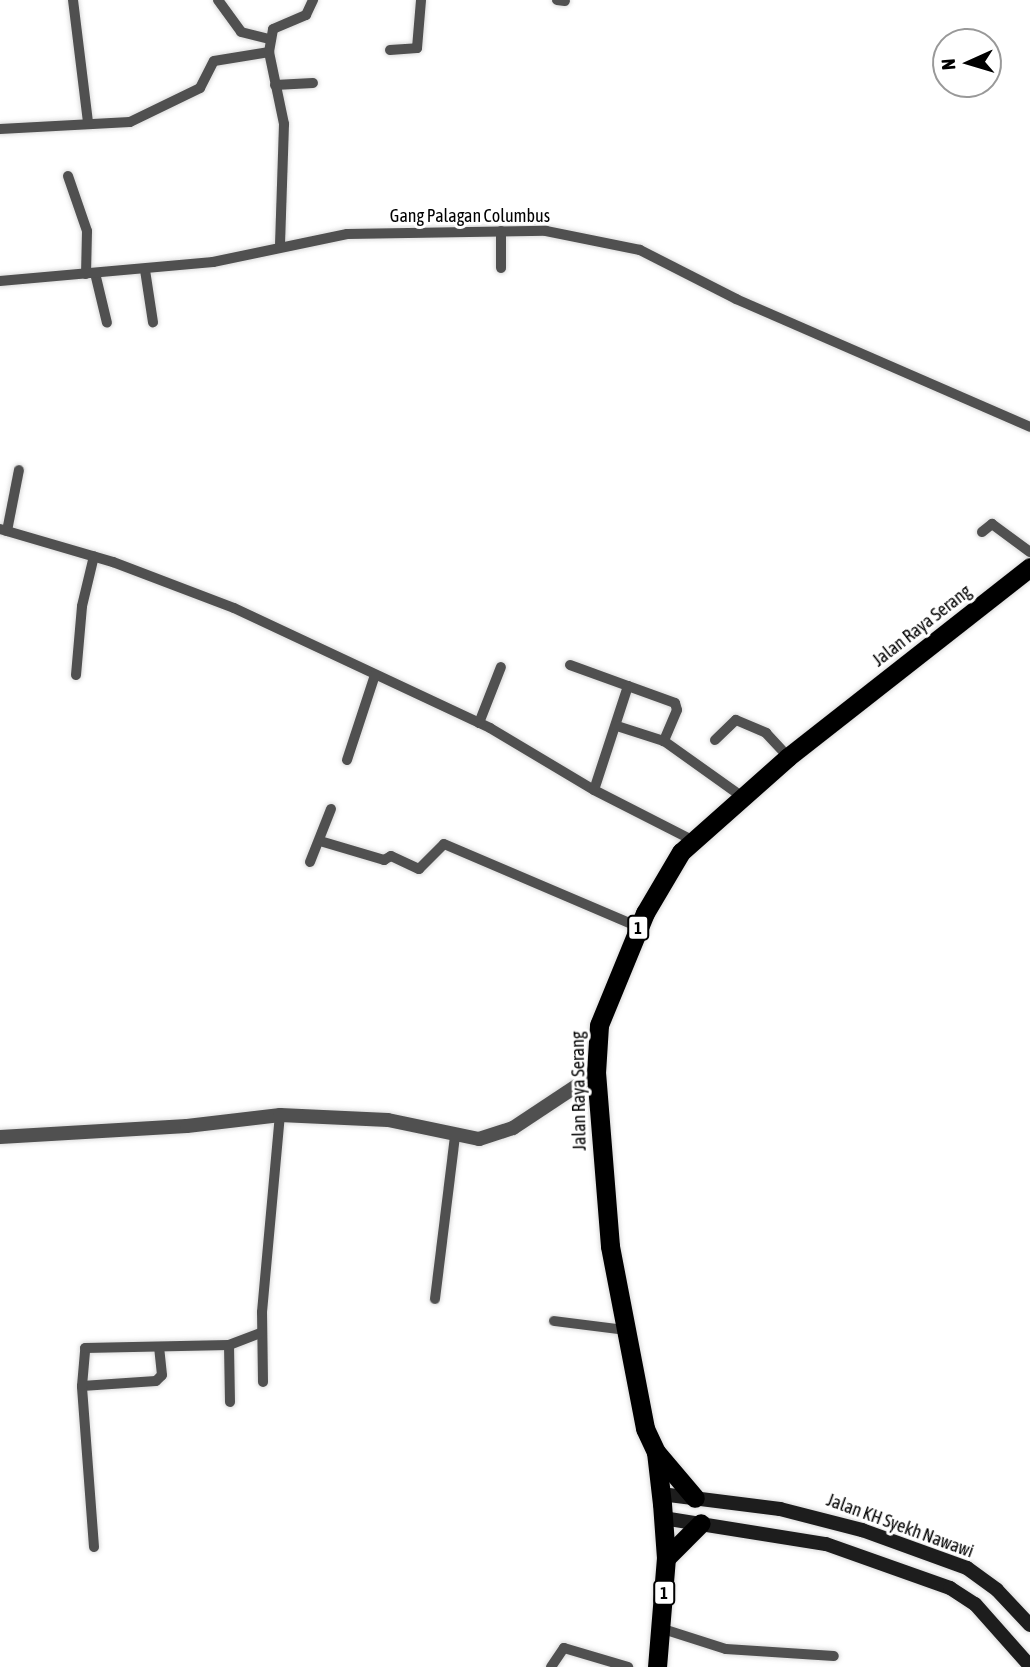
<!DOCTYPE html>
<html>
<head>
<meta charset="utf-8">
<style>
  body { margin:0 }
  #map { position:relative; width:1030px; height:1667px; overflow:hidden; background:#fff; font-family:"Asap Condensed",sans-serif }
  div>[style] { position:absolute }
  .roads { filter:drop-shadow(0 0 2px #dbdbdb) drop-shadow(0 0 2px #dbdbdb) }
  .minor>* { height:10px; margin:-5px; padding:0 5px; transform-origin:5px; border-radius:5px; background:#505050 }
  .tertiary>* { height:14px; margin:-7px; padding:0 7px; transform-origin:7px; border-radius:7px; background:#505050 }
  .secondary>* { height:14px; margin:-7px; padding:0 7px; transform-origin:7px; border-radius:7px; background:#1d1d1d }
  .trunk>* { height:19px; margin:-9.5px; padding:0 9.5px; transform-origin:9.5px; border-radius:9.5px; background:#000 }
  span { translate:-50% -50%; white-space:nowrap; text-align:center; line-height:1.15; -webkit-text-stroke:6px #fff; paint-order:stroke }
  .shield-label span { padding:2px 5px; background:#fff; border:2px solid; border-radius:5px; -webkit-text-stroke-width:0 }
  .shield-label { font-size:16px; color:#000; font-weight:700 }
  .street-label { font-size:18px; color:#000 }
  .north { position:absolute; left:932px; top:28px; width:70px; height:70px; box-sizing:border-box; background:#fff; border:2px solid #999; border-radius:50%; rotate:266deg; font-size:19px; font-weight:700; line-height:28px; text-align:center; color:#000 }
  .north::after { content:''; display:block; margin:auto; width:24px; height:32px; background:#000; clip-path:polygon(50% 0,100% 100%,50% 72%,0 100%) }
</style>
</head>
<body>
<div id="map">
  <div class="roads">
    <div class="minor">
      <i style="left:73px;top:0;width:124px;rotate:83deg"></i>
      <i style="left:218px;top:0;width:39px;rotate:54deg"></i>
      <i style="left:241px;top:32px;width:29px;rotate:14deg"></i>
      <i style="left:557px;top:0;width:8px;rotate:7deg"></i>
      <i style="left:390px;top:50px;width:27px;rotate:-4deg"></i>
      <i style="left:417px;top:48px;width:48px;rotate:-85.2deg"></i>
      <i style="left:269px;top:52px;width:23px;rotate:-80deg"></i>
      <i style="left:273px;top:29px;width:36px;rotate:-23deg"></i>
      <i style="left:306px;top:15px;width:17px;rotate:-65deg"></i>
      <i style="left:275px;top:85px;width:38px;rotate:-3deg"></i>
      <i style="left:0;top:129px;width:130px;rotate:-3.1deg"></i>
      <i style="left:130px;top:122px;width:78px;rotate:-25.9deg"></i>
      <i style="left:200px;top:88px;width:30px;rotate:-63deg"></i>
      <i style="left:214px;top:61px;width:56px;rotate:-9.3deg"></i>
      <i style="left:269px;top:52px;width:74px;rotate:78.2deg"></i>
      <i style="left:284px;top:124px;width:120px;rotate:91.9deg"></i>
      <i style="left:68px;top:176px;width:58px;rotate:70.9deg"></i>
      <i style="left:87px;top:231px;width:43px;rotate:91.3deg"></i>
      <i style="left:501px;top:231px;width:37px;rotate:90deg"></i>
      <i style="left:145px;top:270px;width:53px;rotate:81.3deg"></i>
      <i style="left:95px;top:273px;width:51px;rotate:76.5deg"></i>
      <i style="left:0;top:281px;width:214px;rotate:-5.1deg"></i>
      <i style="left:213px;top:262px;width:137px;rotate:-11.8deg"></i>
      <i style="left:347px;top:234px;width:199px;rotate:-0.9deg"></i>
      <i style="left:546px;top:231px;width:96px;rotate:11.4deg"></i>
      <i style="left:640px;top:250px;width:108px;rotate:27deg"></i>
      <i style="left:736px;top:299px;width:321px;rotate:23.5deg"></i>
      <i style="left:0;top:529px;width:118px;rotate:16.3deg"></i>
      <i style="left:113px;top:562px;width:129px;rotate:20.8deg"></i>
      <i style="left:234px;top:608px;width:283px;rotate:25.1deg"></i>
      <i style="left:490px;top:728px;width:121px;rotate:30.8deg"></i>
      <i style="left:594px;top:790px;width:112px;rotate:27deg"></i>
      <i style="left:7px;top:531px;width:62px;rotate:-78.9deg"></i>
      <i style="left:982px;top:532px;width:13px;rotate:-39deg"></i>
      <i style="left:992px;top:524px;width:47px;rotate:36.4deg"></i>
      <i style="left:570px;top:665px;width:62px;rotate:19.9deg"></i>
      <i style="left:628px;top:686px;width:109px;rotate:108.1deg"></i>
      <i style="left:76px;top:675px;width:69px;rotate:-85deg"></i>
      <i style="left:82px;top:606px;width:51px;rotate:-76.5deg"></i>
      <i style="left:628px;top:686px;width:50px;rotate:19.9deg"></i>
      <i style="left:675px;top:703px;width:7px;rotate:74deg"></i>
      <i style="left:677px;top:710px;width:34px;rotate:113deg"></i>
      <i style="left:479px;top:723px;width:60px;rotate:-68.6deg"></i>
      <i style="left:617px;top:726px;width:49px;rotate:17.7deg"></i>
      <i style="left:664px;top:741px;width:95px;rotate:35.5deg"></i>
      <i style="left:715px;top:740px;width:29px;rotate:-44deg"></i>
      <i style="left:736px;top:720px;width:33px;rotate:23deg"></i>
      <i style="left:766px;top:733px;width:33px;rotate:47deg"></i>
      <i style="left:347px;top:760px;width:89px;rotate:-71.8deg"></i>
      <i style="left:320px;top:841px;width:67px;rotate:16.5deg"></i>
      <i style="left:384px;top:860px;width:8px;rotate:-30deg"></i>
      <i style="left:391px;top:856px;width:31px;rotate:25deg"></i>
      <i style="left:419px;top:869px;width:35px;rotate:-45deg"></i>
      <i style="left:444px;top:844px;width:212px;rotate:23.1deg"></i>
      <i style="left:310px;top:862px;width:57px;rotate:-68.4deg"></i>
      <i style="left:435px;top:1299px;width:165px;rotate:-83deg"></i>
      <i style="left:554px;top:1321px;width:72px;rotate:7.2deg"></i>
      <i style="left:229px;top:1345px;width:57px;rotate:89deg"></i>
      <i style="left:263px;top:1382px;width:70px;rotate:-90.8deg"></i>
      <i style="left:262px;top:1312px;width:198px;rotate:-84.8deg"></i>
      <i style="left:82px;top:1386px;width:74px;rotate:-3.9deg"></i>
      <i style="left:156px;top:1381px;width:8px;rotate:-45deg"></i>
      <i style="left:162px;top:1375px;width:28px;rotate:-96deg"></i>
      <i style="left:94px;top:1547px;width:161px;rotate:-94.3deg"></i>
      <i style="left:82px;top:1386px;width:38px;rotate:-85deg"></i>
      <i style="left:85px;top:1348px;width:144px;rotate:-1.2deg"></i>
      <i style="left:229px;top:1345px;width:34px;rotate:-21deg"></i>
      <i style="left:660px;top:1628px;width:69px;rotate:17.7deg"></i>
      <i style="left:726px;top:1649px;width:108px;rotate:3.7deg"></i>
      <i style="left:551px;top:1667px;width:23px;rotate:-56deg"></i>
      <i style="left:564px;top:1648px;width:67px;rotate:16.5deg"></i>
    </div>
    <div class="tertiary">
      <i style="left:0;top:1137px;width:187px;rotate:-3.4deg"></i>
      <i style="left:187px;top:1126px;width:94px;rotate:-6.7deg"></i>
      <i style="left:280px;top:1115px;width:108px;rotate:2.7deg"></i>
      <i style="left:388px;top:1120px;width:93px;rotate:11.8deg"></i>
      <i style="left:479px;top:1139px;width:36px;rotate:-18deg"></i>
      <i style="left:513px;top:1128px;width:100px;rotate:-33.5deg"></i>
    </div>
    <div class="secondary">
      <i style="left:661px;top:1494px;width:120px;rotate:7.2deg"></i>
      <i style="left:780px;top:1509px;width:85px;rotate:14.4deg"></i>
      <i style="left:862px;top:1530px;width:112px;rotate:19.9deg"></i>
      <i style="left:967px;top:1568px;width:37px;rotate:36deg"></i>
      <i style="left:997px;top:1590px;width:48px;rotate:46.7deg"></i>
      <i style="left:663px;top:1518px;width:165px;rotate:9.1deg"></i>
      <i style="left:826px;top:1544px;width:132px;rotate:19.5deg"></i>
      <i style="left:950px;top:1588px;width:30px;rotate:33deg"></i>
      <i style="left:975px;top:1604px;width:83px;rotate:48.4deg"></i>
    </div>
    <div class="trunk">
      <i style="left:656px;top:1452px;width:60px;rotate:49.7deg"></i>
      <i style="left:666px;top:1558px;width:49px;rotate:-45deg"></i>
      <i style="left:657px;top:1667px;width:109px;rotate:-85.3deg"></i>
      <i style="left:666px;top:1558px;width:54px;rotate:-94.2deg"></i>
      <i style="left:662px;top:1504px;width:52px;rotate:-96.6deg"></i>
      <i style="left:656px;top:1452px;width:26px;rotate:-115deg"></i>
      <i style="left:645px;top:1428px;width:185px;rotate:-100.9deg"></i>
      <i style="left:610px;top:1246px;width:174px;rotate:-94.6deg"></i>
      <i style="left:596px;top:1073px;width:48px;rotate:-86.4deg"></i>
      <i style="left:599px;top:1025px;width:121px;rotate:-67.7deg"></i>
      <i style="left:645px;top:913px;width:71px;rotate:-59.5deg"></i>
      <i style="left:681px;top:852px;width:143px;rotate:-41.6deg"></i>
      <i style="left:788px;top:757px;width:308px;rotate:-38.1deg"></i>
    </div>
  </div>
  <div class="shield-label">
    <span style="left:638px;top:928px">1</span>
    <span style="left:664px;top:1593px">1</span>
  </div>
  <div class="street-label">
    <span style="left:470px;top:216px">Gang Palagan Columbus</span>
    <span style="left:922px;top:626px;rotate:-38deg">Jalan Raya Serang</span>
    <span style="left:579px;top:1091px;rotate:-91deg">Jalan Raya Serang</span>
    <span style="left:900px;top:1526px;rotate:20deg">Jalan KH Syekh Nawawi</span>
  </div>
  <div class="north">N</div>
</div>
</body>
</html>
